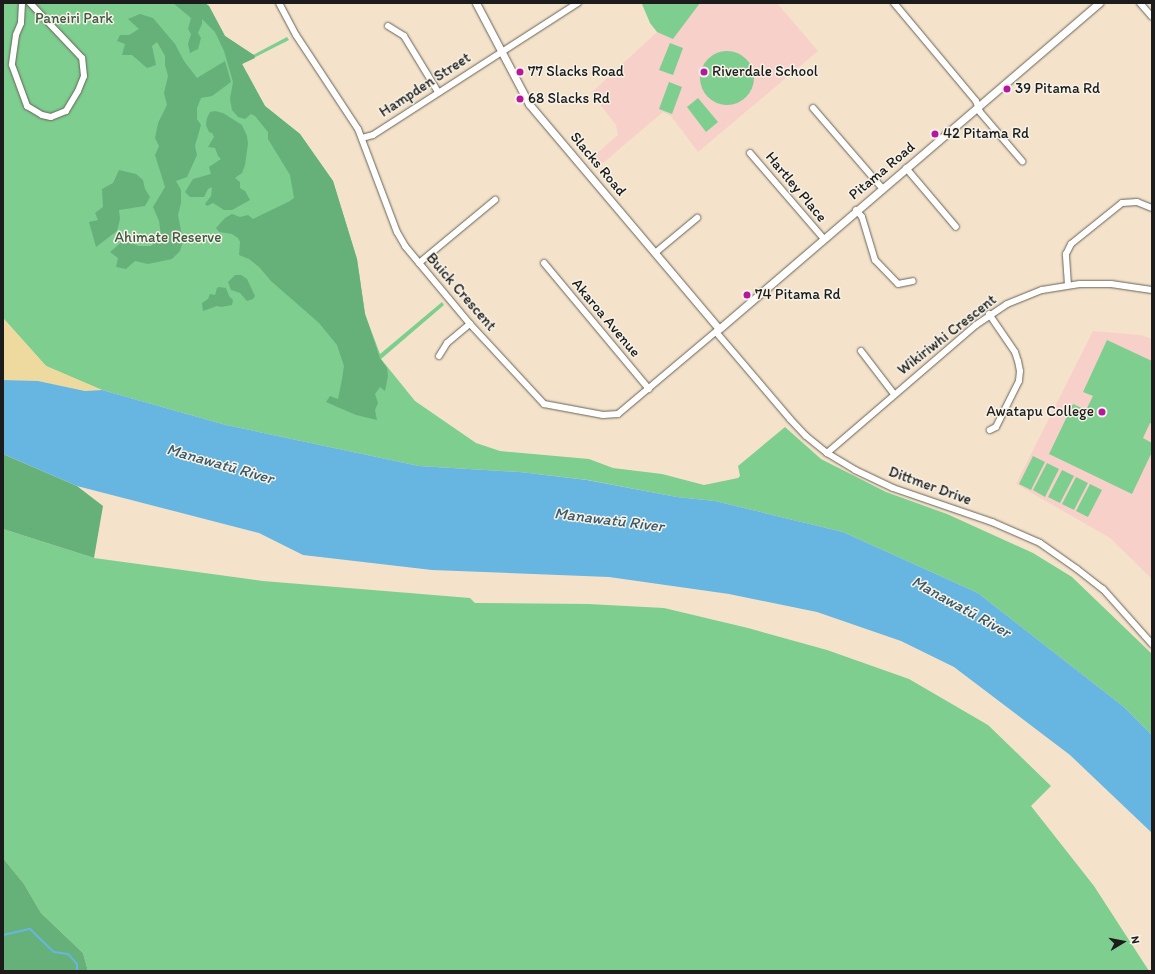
<!DOCTYPE html>
<html>
<head>
<meta charset="utf-8">
<style>
  body { margin:0 }
  #map { position:relative; width:1155px; height:974px; overflow:hidden; background:#f4e3ca; font-family:Itim,sans-serif }
  div>[style] { position:absolute }
  .built>* { inset:0; background:#f7d1c9 }
  .green>* { inset:0; background:#7dce8f }
  .round { border-radius:50% }
  .forest>* { inset:0; background:#66b17a }
  .sand>* { inset:0; background:#eeda9e }
  .water>* { inset:0; background:#67b5e1 }
  .stream>* { height:2px; margin:-1px; padding:0 1px; transform-origin:1px; border-radius:1px; background:#67b5e1 }
  .roads { filter:drop-shadow(0 0 1px #686259) drop-shadow(0 0 1px #686259) }
  .minor>* { height:6px; margin:-3px; padding:0 3px; transform-origin:3px; border-radius:3px; background:#fff }
  .tertiary>* { height:7px; margin:-3.5px; padding:0 3.5px; transform-origin:3.5px; border-radius:3.5px; background:#fff }
  .dots>* { width:11px; height:11px; translate:-50% -50%; box-sizing:border-box; border:2px solid #f7f3e8; border-radius:50% }
  span { translate:-50% -50%; white-space:nowrap; text-align:center; line-height:1.15; -webkit-text-stroke:3px #f7f3e8; paint-order:stroke }
  .park-label { font-size:15px; color:#3e5a44 }
  .poi-label { font-size:15px; color:#1c1c1c }
  .left { translate:0 -50%; text-align:left }
  .right { translate:-100% -50%; text-align:right }
  .street-label { font-size:15px; color:#1c1c1c }
  .water-label { font-size:16px; color:#3a596b; font-style:italic }
  .frame { position:absolute; inset:0; border:4px solid #1c1c1c; pointer-events:none }
  .north { position:absolute; left:1103px; top:922px; width:40px; height:40px; -webkit-text-stroke:3px #f7f3e8; paint-order:stroke; rotate:80deg; font-size:11px; font-weight:700; line-height:16px; text-align:center; color:#1c1c1c }
  .north::after { content:''; display:block; margin:auto; width:14px; height:18px; background:#1c1c1c; clip-path:polygon(50% 0,100% 100%,50% 72%,0 100%) }
</style>
</head>
<body>
<div id="map">
  <div class="built">
    <i style="clip-path:polygon(700px 3px,777px 3px,818px 51px,698px 152px,671px 116px,663px 112px,596px 169px,589px 160px,618px 135px,616px 125px,591px 93px,657px 32px,673px 38px)"></i>
    <i style="clip-path:polygon(1093px 331px,1141px 335px,1152px 339px,1152px 579px,1110px 538px,1016px 484px)"></i>
  </div>
  <div class="green">
    <i style="clip-path:polygon(3px 3px,205px 3px,209px 6px,225px 36px,253px 55px,287px 37px,289px 40px,242px 64px,265px 106px,300px 134px,333px 181px,357px 259px,365px 314px,380px 354px,442px 302px,444px 305px,381px 359px,415px 401px,476px 443px,500px 451px,589px 459px,613px 468px,662px 474px,704px 485px,738px 478px,740px 476px,738px 466px,785px 427px,821px 459px,886px 492px,947px 514px,1033px 553px,1072px 577px,1152px 654px,1152px 735px,1124px 707px,978px 593px,843px 532px,715px 501px,677px 497px,588px 480px,520px 472px,419px 466px,226px 425px,102px 390px,46px 366px,3px 318px)"></i>
    <i style="clip-path:polygon(645px 3px,700px 3px,673px 39px,657px 32px,650px 23px,642px 4px)"></i>
    <i style="clip-path:polygon(670px 43px,683px 48px,673px 75px,659px 70px)"></i>
    <i class="round" style="left:700px;top:51px;width:54px;height:54px"></i>
    <i style="clip-path:polygon(669px 82px,682px 87px,672px 114px,659px 109px)"></i>
    <i style="clip-path:polygon(698px 98px,718px 122px,706px 132px,687px 107px)"></i>
    <i style="clip-path:polygon(1107px 340px,1152px 361px,1152px 424px,1150px 423px,1143px 438px,1152px 443px,1152px 452px,1132px 494px,1049px 454px,1073px 404px,1086px 410px,1093px 396px,1083px 392px)"></i>
    <i style="clip-path:polygon(1033px 456px,1045px 462px,1031px 490px,1019px 484px)"></i>
    <i style="clip-path:polygon(1047px 463px,1059px 469px,1045px 497px,1033px 490px)"></i>
    <i style="clip-path:polygon(1062px 470px,1074px 476px,1060px 503px,1048px 497px)"></i>
    <i style="clip-path:polygon(1076px 477px,1088px 483px,1074px 510px,1062px 504px)"></i>
    <i style="clip-path:polygon(1090px 484px,1102px 490px,1088px 517px,1076px 511px)"></i>
    <i style="clip-path:polygon(3px 529px,94px 558px,263px 581px,470px 598px,475px 603px,588px 604px,664px 608px,748px 628px,827px 650px,909px 679px,988px 725px,1051px 786px,1031px 806px,1094px 886px,1149px 971px,88px 971px,83px 953px,41px 913px,24px 884px,3px 858px)"></i>
  </div>
  <div class="forest">
    <i style="clip-path:polygon(205px 3px,209px 6px,225px 36px,254px 55px,255px 58px,242px 64px,265px 106px,300px 134px,333px 181px,357px 259px,365px 314px,380px 358px,387px 368px,388px 376px,385px 391px,380px 387px,375px 394px,378px 403px,375px 410px,377px 420px,356px 415px,326px 402px,330px 396px,338px 399px,342px 379px,344px 366px,337px 345px,319px 323px,271px 281px,259px 267px,249px 259px,239px 255px,240px 242px,238px 238px,232px 234px,219px 232px,216px 228px,225px 218px,232px 214px,240px 217px,248px 215px,253px 219px,290px 201px,294px 198px,290px 175px,268px 139px,268px 132px,255px 116px,251px 114px,245px 119px,238px 117px,232px 110px,230px 99px,233px 82px,224px 51px,215px 32px,202px 19px,202px 24px,198px 33px,201px 38px,198px 49px,190px 53px,188px 44px,191px 34px,188px 29px,191px 18px,173px 3px)"></i>
    <i style="clip-path:polygon(140px 14px,153px 18px,175px 44px,184px 61px,197px 78px,225px 61px,231px 82px,212px 96px,201px 98px,197px 108px,197px 119px,201px 125px,195px 146px,197px 155px,187px 177px,176px 181px,181px 190px,181px 203px,178px 215px,183px 241px,180px 251px,172px 259px,148px 264px,135px 261px,126px 269px,116px 267px,118px 258px,110px 252px,124px 240px,139px 246px,151px 246px,161px 236px,159px 221px,153px 207px,165px 187px,155px 155px,159px 146px,155px 138px,158px 123px,167px 105px,164px 93px,168px 76px,165px 65px,165px 56px,157px 42px,152px 46px,156px 65px,147px 68px,132px 55px,122px 55px,125px 44px,117px 41px,120px 35px,129px 35px,139px 29px,128px 19px)"></i>
    <i style="clip-path:polygon(215px 111px,223px 113px,242px 125px,247px 136px,248px 144px,245px 165px,242px 173px,235px 178px,240px 182px,240px 188px,245px 191px,250px 200px,232px 210px,224px 210px,213px 203px,207px 206px,205px 204px,211px 196px,212px 187px,208px 189px,204px 197px,190px 197px,185px 192px,193px 179px,211px 174px,209px 167px,221px 159px,218px 156px,215px 148px,208px 147px,214px 137px,212px 133px,209px 132px,206px 125px,207px 118px,210px 112px)"></i>
    <i style="clip-path:polygon(119px 170px,136px 174px,143px 180px,145px 189px,150px 197px,145px 206px,119px 210px,120px 219px,117px 231px,96px 247px,89px 222px,98px 220px,95px 213px,103px 207px,102px 189px,113px 183px)"></i>
    <i style="clip-path:polygon(235px 275px,241px 275px,247px 279px,255px 296px,253px 299px,247px 301px,240px 293px,231px 290px,228px 282px)"></i>
    <i style="clip-path:polygon(219px 287px,226px 288px,229px 296px,233px 300px,232px 305px,221px 307px,217px 306px,203px 311px,202px 303px,208px 299px,210px 294px,215px 295px,217px 288px)"></i>
    <i style="clip-path:polygon(3px 454px,77px 486px,103px 506px,94px 558px,3px 529px)"></i>
    <i style="clip-path:polygon(3px 858px,24px 884px,41px 913px,83px 953px,88px 971px,3px 971px)"></i>
  </div>
  <div class="sand">
    <i style="clip-path:polygon(3px 318px,46px 366px,102px 390px,85px 391px,38px 381px,3px 380px)"></i>
  </div>
  <div class="water">
    <i style="clip-path:polygon(3px 380px,38px 381px,85px 391px,102px 390px,226px 425px,419px 466px,520px 472px,587px 480px,677px 497px,715px 501px,843px 532px,978px 593px,1124px 707px,1152px 735px,1152px 833px,1070px 755px,954px 667px,901px 641px,817px 612px,729px 594px,609px 577px,432px 570px,303px 555px,259px 533px,77px 486px,3px 454px)"></i>
  </div>
  <div class="stream">
    <i style="left:3px;top:935px;width:28px;rotate:-13deg"></i>
    <i style="left:30px;top:929px;width:33px;rotate:44deg"></i>
    <i style="left:54px;top:952px;width:14px;rotate:8deg"></i>
    <i style="left:68px;top:954px;width:13px;rotate:48deg"></i>
    <i style="left:77px;top:964px;width:7px;rotate:90deg"></i>
  </div>
  <div class="roads">
    <div class="minor">
      <i style="left:22px;top:3px;width:20px;rotate:93deg"></i>
      <i style="left:21px;top:23px;width:13px;rotate:113deg"></i>
      <i style="left:16px;top:35px;width:30px;rotate:98deg"></i>
      <i style="left:12px;top:65px;width:44px;rotate:69.9deg"></i>
      <i style="left:27px;top:106px;width:17px;rotate:31deg"></i>
      <i style="left:42px;top:115px;width:9px;rotate:13deg"></i>
      <i style="left:51px;top:117px;width:16px;rotate:-22deg"></i>
      <i style="left:66px;top:111px;width:23px;rotate:-59deg"></i>
      <i style="left:78px;top:91px;width:16px;rotate:-68deg"></i>
      <i style="left:84px;top:76px;width:18px;rotate:-96deg"></i>
      <i style="left:82px;top:58px;width:76px;rotate:-133.4deg"></i>
      <i style="left:279px;top:3px;width:36px;rotate:62deg"></i>
      <i style="left:296px;top:35px;width:113px;rotate:56.6deg"></i>
      <i style="left:358px;top:129px;width:110px;rotate:69.3deg"></i>
      <i style="left:397px;top:232px;width:16px;rotate:60deg"></i>
      <i style="left:405px;top:246px;width:102px;rotate:50.2deg"></i>
      <i style="left:470px;top:324px;width:109px;rotate:47.2deg"></i>
      <i style="left:544px;top:404px;width:60px;rotate:10.6deg"></i>
      <i style="left:603px;top:415px;width:15px;rotate:-4deg"></i>
      <i style="left:618px;top:414px;width:132px;rotate:-40.1deg"></i>
      <i style="left:894px;top:3px;width:128px;rotate:50.1deg"></i>
      <i style="left:976px;top:101px;width:12px;rotate:70deg"></i>
      <i style="left:980px;top:112px;width:65px;rotate:49.4deg"></i>
      <i style="left:1140px;top:3px;width:18px;rotate:49deg"></i>
      <i style="left:388px;top:26px;width:19px;rotate:32deg"></i>
      <i style="left:404px;top:36px;width:66px;rotate:58.7deg"></i>
      <i style="left:813px;top:108px;width:106px;rotate:49.2deg"></i>
      <i style="left:362px;top:138px;width:11px;rotate:-15deg"></i>
      <i style="left:373px;top:135px;width:244px;rotate:-32.8deg"></i>
      <i style="left:750px;top:153px;width:112px;rotate:49.3deg"></i>
      <i style="left:906px;top:168px;width:77px;rotate:49.7deg"></i>
      <i style="left:856px;top:210px;width:9px;rotate:49deg"></i>
      <i style="left:862px;top:217px;width:45px;rotate:73.2deg"></i>
      <i style="left:875px;top:260px;width:33px;rotate:46deg"></i>
      <i style="left:898px;top:284px;width:15px;rotate:-11deg"></i>
      <i style="left:655px;top:253px;width:55px;rotate:-39.8deg"></i>
      <i style="left:419px;top:263px;width:99px;rotate:-39.7deg"></i>
      <i style="left:544px;top:263px;width:164px;rotate:50.2deg"></i>
      <i style="left:1068px;top:285px;width:31px;rotate:-94deg"></i>
      <i style="left:1066px;top:254px;width:11px;rotate:-63deg"></i>
      <i style="left:1071px;top:244px;width:65px;rotate:-38.8deg"></i>
      <i style="left:1122px;top:203px;width:15px;rotate:-4deg"></i>
      <i style="left:1137px;top:202px;width:16px;rotate:22deg"></i>
      <i style="left:989px;top:314px;width:46px;rotate:55.6deg"></i>
      <i style="left:1015px;top:352px;width:9px;rotate:72deg"></i>
      <i style="left:1018px;top:361px;width:10px;rotate:79deg"></i>
      <i style="left:1020px;top:371px;width:10px;rotate:96deg"></i>
      <i style="left:1019px;top:381px;width:51px;rotate:116.6deg"></i>
      <i style="left:996px;top:427px;width:7px;rotate:153deg"></i>
      <i style="left:716px;top:332px;width:114px;rotate:49.6deg"></i>
      <i style="left:790px;top:419px;width:23px;rotate:47deg"></i>
      <i style="left:806px;top:436px;width:27px;rotate:39deg"></i>
      <i style="left:827px;top:453px;width:33px;rotate:31deg"></i>
      <i style="left:855px;top:470px;width:42px;rotate:25.3deg"></i>
      <i style="left:893px;top:488px;width:105px;rotate:19deg"></i>
      <i style="left:992px;top:522px;width:52px;rotate:23.6deg"></i>
      <i style="left:1040px;top:543px;width:45px;rotate:35.1deg"></i>
      <i style="left:1077px;top:569px;width:33px;rotate:38deg"></i>
      <i style="left:1103px;top:589px;width:74px;rotate:48.3deg"></i>
      <i style="left:861px;top:351px;width:54px;rotate:52.5deg"></i>
      <i style="left:439px;top:356px;width:15px;rotate:-58deg"></i>
      <i style="left:447px;top:343px;width:30px;rotate:-40deg"></i>
      <i style="left:827px;top:453px;width:196px;rotate:-40.7deg"></i>
      <i style="left:976px;top:325px;width:37px;rotate:-34deg"></i>
      <i style="left:1007px;top:304px;width:38px;rotate:-22deg"></i>
      <i style="left:1042px;top:290px;width:38px;rotate:-9deg"></i>
      <i style="left:1080px;top:284px;width:31px"></i>
      <i style="left:1111px;top:284px;width:41px;rotate:8.3deg"></i>
    </div>
    <div class="tertiary">
      <i style="left:476px;top:3px;width:114px;rotate:62.3deg"></i>
      <i style="left:529px;top:104px;width:294px;rotate:49.8deg"></i>
      <i style="left:719px;top:329px;width:501px;rotate:-40.63deg"></i>
    </div>
  </div>
  <div class="dots">
    <i style="left:520px;top:72px;background:#b5179e"></i>
    <i style="left:704px;top:72px;background:#b5179e"></i>
    <i style="left:1007px;top:89px;background:#b5179e"></i>
    <i style="left:520px;top:99px;background:#b5179e"></i>
    <i style="left:935px;top:134px;background:#b5179e"></i>
    <i style="left:747px;top:295px;background:#b5179e"></i>
    <i style="left:1102px;top:412px;background:#b5179e"></i>
  </div>
  <div class="park-label">
    <span style="left:74px;top:19px">Paneiri Park</span>
    <span style="left:168px;top:238px">Ahimate Reserve</span>
  </div>
  <div class="poi-label">
    <span class="left" style="left:528px;top:72px">77 Slacks Road</span>
    <span class="left" style="left:712px;top:72px">Riverdale School</span>
    <span class="left" style="left:1015px;top:89px">39 Pitama Rd</span>
    <span class="left" style="left:528px;top:99px">68 Slacks Rd</span>
    <span class="left" style="left:943px;top:134px">42 Pitama Rd</span>
    <span class="left" style="left:755px;top:295px">74 Pitama Rd</span>
    <span class="right" style="left:1094px;top:412px">Awatapu College</span>
  </div>
  <div class="street-label">
    <span style="left:425px;top:85px;rotate:-33deg">Hampden Street</span>
    <span style="left:598px;top:164px;rotate:50deg">Slacks Road</span>
    <span style="left:882px;top:171px;rotate:-40deg">Pitama Road</span>
    <span style="left:796px;top:187px;rotate:50deg">Hartley Place</span>
    <span style="left:461px;top:292px;rotate:49deg">Buick Crescent</span>
    <span style="left:606px;top:318px;rotate:50deg">Akaroa Avenue</span>
    <span style="left:947px;top:335px;rotate:-38deg">Wikiriwhi Crescent</span>
    <span style="left:930px;top:486px;rotate:20deg">Dittmer Drive</span>
  </div>
  <div class="water-label">
    <span style="left:220px;top:464px;rotate:16deg">Manawatū River</span>
    <span style="left:609px;top:520px;rotate:7deg">Manawatū River</span>
    <span style="left:961px;top:607px;rotate:29deg">Manawatū River</span>
  </div>
  <div class="frame"></div>
  <div class="north">N</div>
</div>
</body>
</html>
